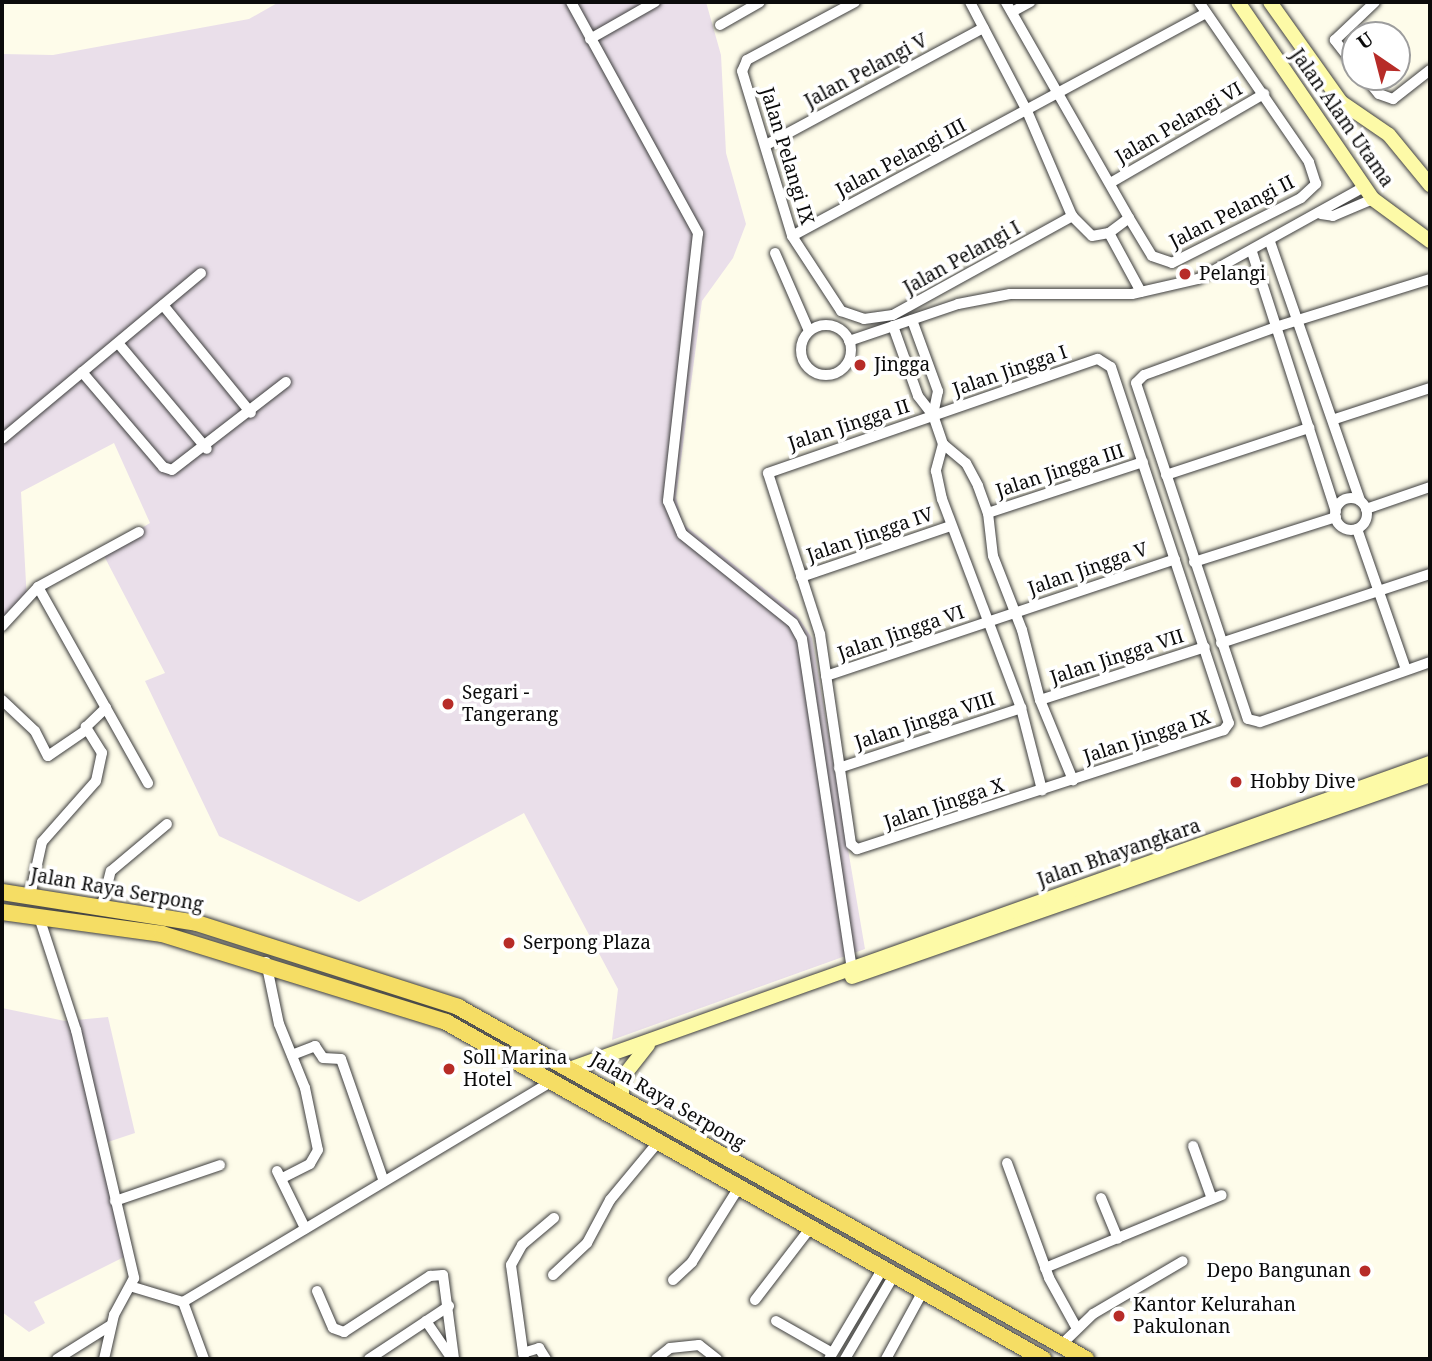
<!DOCTYPE html>
<html>
<head>
<meta charset="utf-8">
<style>
  body { margin:0 }
  #map { position:relative; width:1432px; height:1361px; overflow:hidden; background:#fefcea; font-family:"Noto Serif",serif }
  div>[style] { position:absolute }
  .industrial>* { inset:0; background:#eadfea }
  .roads { filter:drop-shadow(0 0 2px #3e3e3e) drop-shadow(0 0 2px #3e3e3e) }
  .street>* { height:10px; margin:-5px; padding:0 5px; transform-origin:5px; border-radius:5px; background:#fff }
  .street>.ring { margin:-5px; padding:0; box-sizing:content-box; background:none; border:10px solid #fff; border-radius:50% }
  .secondary>* { height:14px; margin:-7px; padding:0 7px; transform-origin:7px; border-radius:7px; background:#fdfaa7 }
  .primary>* { height:16px; margin:-8px; padding:0 8px; transform-origin:8px; border-radius:8px; background:#f5dd64 }
  .dots>* { width:19px; height:19px; translate:-50% -50%; box-sizing:border-box; border:4px solid #fff; border-radius:50% }
  span { translate:-50% -50%; white-space:nowrap; text-align:center; line-height:1.15; -webkit-text-stroke:7px #fff; paint-order:stroke }
  .street-label { font-size:19px; color:#0b0b0b }
  .poi-label { font-size:19px; color:#0b0b0b }
  .left { translate:0 -50%; text-align:left }
  .right { translate:-100% -50%; text-align:right }
  .frame { position:absolute; inset:0; border:4px solid #0b0b0b; pointer-events:none }
  .north { position:absolute; left:1341px; top:21px; width:70px; height:70px; box-sizing:border-box; background:#fff; border:2px solid #9d9d9d; border-radius:50%; rotate:325deg; font-size:19px; font-weight:700; line-height:28px; text-align:center; color:#0b0b0b }
  .north::after { content:''; display:block; margin:auto; width:24px; height:32px; background:#b72c28; clip-path:polygon(50% 0,100% 100%,50% 72%,0 100%) }
</style>
</head>
<body>
<div id="map">
  <div class="industrial">
    <i style="clip-path:polygon(279px 2px,706px 2px,721px 55px,726px 153px,746px 224px,733px 258px,702px 301px,676px 497px,683px 524px,796px 614px,812px 638px,865px 949px,612px 1040px,618px 989px,524px 813px,359px 902px,219px 836px,145px 681px,165px 673px,102px 552px,150px 523px,114px 443px,21px 492px,27px 601px,2px 625px,2px 54px,53px 55px,249px 19px)"></i>
    <i style="clip-path:polygon(2px 1008px,65px 1021px,108px 1017px,135px 1133px,105px 1143px,130px 1254px,34px 1302px,45px 1323px,29px 1332px,2px 1312px)"></i>
  </div>
  <div class="roads">
    <div class="street">
      <i style="left:571px;top:2px;width:264px;rotate:61.2deg"></i>
      <i style="left:698px;top:233px;width:270px;rotate:96.4deg"></i>
      <i style="left:668px;top:501px;width:36px;rotate:67deg"></i>
      <i style="left:682px;top:534px;width:142px;rotate:38.7deg"></i>
      <i style="left:793px;top:623px;width:18px;rotate:61deg"></i>
      <i style="left:802px;top:639px;width:340px;rotate:81.4deg"></i>
      <i style="left:855px;top:2px;width:123px;rotate:151.8deg"></i>
      <i style="left:747px;top:60px;width:12px;rotate:114deg"></i>
      <i style="left:742px;top:71px;width:172px;rotate:73.1deg"></i>
      <i style="left:792px;top:236px;width:90px;rotate:56.8deg"></i>
      <i style="left:841px;top:311px;width:24px;rotate:19deg"></i>
      <i style="left:864px;top:319px;width:29px;rotate:-8deg"></i>
      <i style="left:893px;top:315px;width:205px;rotate:-28.9deg"></i>
      <i style="left:970px;top:2px;width:123px;rotate:62.4deg"></i>
      <i style="left:1027px;top:111px;width:114px;rotate:66.8deg"></i>
      <i style="left:1072px;top:216px;width:28px;rotate:45deg"></i>
      <i style="left:1092px;top:236px;width:17px;rotate:-10deg"></i>
      <i style="left:1109px;top:233px;width:25px;rotate:-37deg"></i>
      <i style="left:1129px;top:218px;width:249px;rotate:-119.7deg"></i>
      <i style="left:1012px;top:12px;width:21px;rotate:-29deg"></i>
      <i style="left:720px;top:25px;width:46px;rotate:-29.9deg"></i>
      <i style="left:590px;top:39px;width:75px;rotate:-29.6deg"></i>
      <i style="left:1355px;top:66px;width:33px;rotate:-128deg"></i>
      <i style="left:1335px;top:40px;width:55px;rotate:-43.5deg"></i>
      <i style="left:1365px;top:77px;width:22px;rotate:51deg"></i>
      <i style="left:1379px;top:94px;width:15px;rotate:20deg"></i>
      <i style="left:1393px;top:99px;width:47px;rotate:-38.1deg"></i>
      <i style="left:766px;top:145px;width:247px;rotate:-28.3deg"></i>
      <i style="left:1112px;top:182px;width:176px;rotate:-30.1deg"></i>
      <i style="left:1321px;top:214px;width:12px;rotate:9deg"></i>
      <i style="left:1333px;top:216px;width:43px;rotate:-23deg"></i>
      <i style="left:1129px;top:218px;width:44px;rotate:58.8deg"></i>
      <i style="left:1152px;top:256px;width:21px;rotate:19deg"></i>
      <i style="left:1172px;top:263px;width:144px;rotate:-26.7deg"></i>
      <i style="left:1301px;top:198px;width:21px;rotate:-43deg"></i>
      <i style="left:1316px;top:184px;width:23px;rotate:-108deg"></i>
      <i style="left:1309px;top:162px;width:194px;rotate:-124.5deg"></i>
      <i style="left:1109px;top:233px;width:67px;rotate:61.5deg"></i>
      <i style="left:792px;top:236px;width:470px;rotate:-28.3deg"></i>
      <i style="left:1270px;top:242px;width:274px;rotate:70.8deg"></i>
      <i style="left:1252px;top:252px;width:273px;rotate:72.1deg"></i>
      <i style="left:775px;top:253px;width:85px;rotate:66.4deg"></i>
      <i style="left:1430px;top:279px;width:161px;rotate:162.7deg"></i>
      <i style="left:1276px;top:327px;width:140px;rotate:160deg"></i>
      <i style="left:1144px;top:375px;width:11px;rotate:135deg"></i>
      <i style="left:1136px;top:383px;width:354px;rotate:71.6deg"></i>
      <i style="left:1248px;top:719px;width:12px;rotate:14deg"></i>
      <i style="left:1260px;top:722px;width:180px;rotate:-19.4deg"></i>
      <i style="left:163px;top:305px;width:139px;rotate:50.8deg"></i>
      <i style="left:912px;top:320px;width:76px;rotate:69.9deg"></i>
      <i style="left:938px;top:391px;width:25px;rotate:102deg"></i>
      <i class="ring" style="left:801px;top:325px;width:40px;height:40px"></i>
      <i style="left:893px;top:326px;width:74px;rotate:70.3deg"></i>
      <i style="left:918px;top:396px;width:24px;rotate:52deg"></i>
      <i style="left:933px;top:415px;width:31px;rotate:71deg"></i>
      <i style="left:943px;top:444px;width:30px;rotate:40deg"></i>
      <i style="left:966px;top:463px;width:26px;rotate:62deg"></i>
      <i style="left:978px;top:486px;width:29px;rotate:70deg"></i>
      <i style="left:988px;top:513px;width:43px;rotate:83.4deg"></i>
      <i style="left:993px;top:556px;width:79px;rotate:68.6deg"></i>
      <i style="left:1022px;top:630px;width:72px;rotate:75.6deg"></i>
      <i style="left:1040px;top:700px;width:87px;rotate:67.6deg"></i>
      <i style="left:849px;top:341px;width:115px;rotate:-18.7deg"></i>
      <i style="left:958px;top:304px;width:53px;rotate:-10.9deg"></i>
      <i style="left:1010px;top:294px;width:122px"></i>
      <i style="left:1132px;top:294px;width:68px;rotate:-12.8deg"></i>
      <i style="left:1198px;top:279px;width:190px;rotate:-29deg"></i>
      <i style="left:118px;top:343px;width:138px;rotate:50deg"></i>
      <i style="left:1098px;top:359px;width:15px;rotate:32deg"></i>
      <i style="left:1111px;top:367px;width:375px;rotate:71.7deg"></i>
      <i style="left:1229px;top:723px;width:9px;rotate:126deg"></i>
      <i style="left:1224px;top:730px;width:386px;rotate:162deg"></i>
      <i style="left:857px;top:849px;width:8px;rotate:-140deg"></i>
      <i style="left:851px;top:844px;width:212px;rotate:-98.4deg"></i>
      <i style="left:820px;top:634px;width:169px;rotate:-107.9deg"></i>
      <i style="left:768px;top:473px;width:349px;rotate:-19.1deg"></i>
      <i style="left:82px;top:372px;width:125px;rotate:49.5deg"></i>
      <i style="left:163px;top:467px;width:9px;rotate:18deg"></i>
      <i style="left:172px;top:470px;width:144px;rotate:-37.7deg"></i>
      <i style="left:1335px;top:419px;width:100px;rotate:-18.1deg"></i>
      <i style="left:2px;top:439px;width:259px;rotate:-39.8deg"></i>
      <i style="left:943px;top:444px;width:28px;rotate:105deg"></i>
      <i style="left:936px;top:471px;width:29px;rotate:78deg"></i>
      <i style="left:942px;top:499px;width:223px;rotate:69.3deg"></i>
      <i style="left:1021px;top:708px;width:85px;rotate:75.6deg"></i>
      <i style="left:1166px;top:475px;width:151px;rotate:-18.2deg"></i>
      <i class="ring" style="left:1335px;top:498px;width:22px;height:22px"></i>
      <i style="left:1366px;top:509px;width:68px;rotate:-19deg"></i>
      <i style="left:988px;top:513px;width:163px;rotate:-18.2deg"></i>
      <i style="left:1357px;top:529px;width:149px;rotate:70.8deg"></i>
      <i style="left:1194px;top:562px;width:149px;rotate:-17.6deg"></i>
      <i style="left:801px;top:577px;width:158px;rotate:-18.8deg"></i>
      <i style="left:38px;top:587px;width:225px;rotate:60.7deg"></i>
      <i style="left:2px;top:626px;width:53px;rotate:-47.3deg"></i>
      <i style="left:38px;top:587px;width:115px;rotate:-28.6deg"></i>
      <i style="left:1221px;top:643px;width:220px;rotate:-18.3deg"></i>
      <i style="left:826px;top:676px;width:368px;rotate:-18.5deg"></i>
      <i style="left:2px;top:700px;width:45px;rotate:43.2deg"></i>
      <i style="left:35px;top:731px;width:28px;rotate:63deg"></i>
      <i style="left:48px;top:756px;width:46px;rotate:-34.4deg"></i>
      <i style="left:1040px;top:700px;width:173px;rotate:-17.8deg"></i>
      <i style="left:839px;top:768px;width:192px;rotate:-18.2deg"></i>
      <i style="left:30px;top:896px;width:55px;rotate:-77.5deg"></i>
      <i style="left:42px;top:842px;width:81px;rotate:-48.5deg"></i>
      <i style="left:96px;top:781px;width:29px;rotate:-78deg"></i>
      <i style="left:102px;top:753px;width:31px;rotate:-122deg"></i>
      <i style="left:86px;top:727px;width:28px;rotate:-44deg"></i>
      <i style="left:102px;top:906px;width:36px;rotate:-76deg"></i>
      <i style="left:111px;top:871px;width:73px;rotate:-40deg"></i>
      <i style="left:39px;top:917px;width:119px;rotate:71.9deg"></i>
      <i style="left:76px;top:1030px;width:255px;rotate:76.8deg"></i>
      <i style="left:134px;top:1278px;width:42px;rotate:118.4deg"></i>
      <i style="left:114px;top:1315px;width:45px;rotate:102.8deg"></i>
      <i style="left:266px;top:962px;width:63px;rotate:78.2deg"></i>
      <i style="left:279px;top:1024px;width:69px;rotate:67.9deg"></i>
      <i style="left:305px;top:1088px;width:63px;rotate:78.2deg"></i>
      <i style="left:318px;top:1150px;width:16px;rotate:120deg"></i>
      <i style="left:310px;top:1164px;width:29px;rotate:153deg"></i>
      <i style="left:292px;top:1055px;width:25px;rotate:-21deg"></i>
      <i style="left:315px;top:1046px;width:14px;rotate:56deg"></i>
      <i style="left:323px;top:1058px;width:18px;rotate:3deg"></i>
      <i style="left:341px;top:1059px;width:127px;rotate:70.7deg"></i>
      <i style="left:1193px;top:1146px;width:56px;rotate:70.3deg"></i>
      <i style="left:1007px;top:1163px;width:122px;rotate:69.9deg"></i>
      <i style="left:1049px;top:1278px;width:56px;rotate:61.1deg"></i>
      <i style="left:277px;top:1171px;width:64px;rotate:63.8deg"></i>
      <i style="left:1101px;top:1198px;width:44px;rotate:67.5deg"></i>
      <i style="left:115px;top:1201px;width:111px;rotate:-18.9deg"></i>
      <i style="left:1045px;top:1268px;width:191px;rotate:-22.4deg"></i>
      <i style="left:553px;top:1275px;width:47px;rotate:-43.3deg"></i>
      <i style="left:587px;top:1243px;width:49px;rotate:-61.9deg"></i>
      <i style="left:610px;top:1200px;width:77px;rotate:-50.3deg"></i>
      <i style="left:673px;top:1280px;width:26px;rotate:-43deg"></i>
      <i style="left:692px;top:1262px;width:89px;rotate:-57.9deg"></i>
      <i style="left:133px;top:1287px;width:52px;rotate:16.7deg"></i>
      <i style="left:317px;top:1291px;width:40px;rotate:66.6deg"></i>
      <i style="left:333px;top:1328px;width:12px;rotate:20deg"></i>
      <i style="left:344px;top:1332px;width:103px;rotate:-33.1deg"></i>
      <i style="left:430px;top:1276px;width:13px;rotate:-4deg"></i>
      <i style="left:443px;top:1275px;width:85px;rotate:82.5deg"></i>
      <i style="left:755px;top:1300px;width:92px;rotate:-52.5deg"></i>
      <i style="left:426px;top:1321px;width:46px;rotate:55.6deg"></i>
      <i style="left:776px;top:1321px;width:64px;rotate:29.7deg"></i>
      <i style="left:1060px;top:1346px;width:46px;rotate:-44.1deg"></i>
      <i style="left:1093px;top:1314px;width:104px;rotate:-30.5deg"></i>
      <i style="left:523px;top:1353px;width:17px;rotate:-17deg"></i>
      <i style="left:539px;top:1348px;width:13px;rotate:58deg"></i>
      <i style="left:57px;top:1359px;width:64px;rotate:-32.2deg"></i>
      <i style="left:204px;top:1359px;width:61px;rotate:-110.2deg"></i>
      <i style="left:183px;top:1302px;width:430px;rotate:-30.9deg"></i>
      <i style="left:369px;top:1359px;width:96px;rotate:-33.5deg"></i>
      <i style="left:524px;top:1359px;width:95px;rotate:-97.9deg"></i>
      <i style="left:511px;top:1265px;width:23px;rotate:-61deg"></i>
      <i style="left:522px;top:1245px;width:42px;rotate:-40.2deg"></i>
      <i style="left:656px;top:1359px;width:18px;rotate:-38deg"></i>
      <i style="left:670px;top:1348px;width:29px;rotate:-6deg"></i>
      <i style="left:699px;top:1345px;width:23px;rotate:38deg"></i>
      <i style="left:829px;top:1359px;width:106px;rotate:-59.3deg"></i>
      <i style="left:845px;top:1359px;width:97px;rotate:-59.7deg"></i>
      <i style="left:886px;top:1359px;width:77px;rotate:-61.4deg"></i>
    </div>
    <div class="secondary">
      <i style="left:1238px;top:2px;width:239px;rotate:55.6deg"></i>
      <i style="left:1373px;top:199px;width:71px;rotate:36.4deg"></i>
      <i style="left:1270px;top:2px;width:123px;rotate:54.6deg"></i>
      <i style="left:1341px;top:102px;width:58px;rotate:34.5deg"></i>
      <i style="left:1389px;top:135px;width:65px;rotate:50.6deg"></i>
      <i style="left:852px;top:977px;width:612px;rotate:-19.26deg"></i>
      <i style="left:569px;top:1069px;width:914px;rotate:-19.57deg"></i>
      <i style="left:622px;top:1099px;width:21px;rotate:-90deg"></i>
      <i style="left:622px;top:1078px;width:42px;rotate:-51.8deg"></i>
    </div>
    <div class="primary">
      <i style="left:2px;top:892px;width:197px;rotate:9deg"></i>
      <i style="left:197px;top:923px;width:274px;rotate:17.8deg"></i>
      <i style="left:458px;top:1007px;width:720px;rotate:29.27deg"></i>
      <i style="left:2px;top:912px;width:162px;rotate:7.8deg"></i>
      <i style="left:162px;top:934px;width:297px;rotate:17.2deg"></i>
      <i style="left:446px;top:1022px;width:686px;rotate:29.44deg"></i>
    </div>
  </div>
  <div class="dots">
    <i style="left:1185px;top:274px;background:#b72c28"></i>
    <i style="left:860px;top:365px;background:#b72c28"></i>
    <i style="left:448px;top:704px;background:#b72c28"></i>
    <i style="left:1236px;top:782px;background:#b72c28"></i>
    <i style="left:509px;top:943px;background:#b72c28"></i>
    <i style="left:449px;top:1069px;background:#b72c28"></i>
    <i style="left:1365px;top:1271px;background:#b72c28"></i>
    <i style="left:1119px;top:1316px;background:#b72c28"></i>
  </div>
  <div class="street-label">
    <span style="left:866px;top:71px;rotate:-28deg">Jalan Pelangi V</span>
    <span style="left:1342px;top:118px;rotate:55deg">Jalan Alam Utama</span>
    <span style="left:1179px;top:123px;rotate:-30deg">Jalan Pelangi VI</span>
    <span style="left:787px;top:156px;rotate:73deg">Jalan Pelangi IX</span>
    <span style="left:901px;top:158px;rotate:-28deg">Jalan Pelangi III</span>
    <span style="left:1232px;top:212px;rotate:-27deg">Jalan Pelangi II</span>
    <span style="left:962px;top:258px;rotate:-29deg">Jalan Pelangi I</span>
    <span style="left:1010px;top:371px;rotate:-19deg">Jalan Jingga I</span>
    <span style="left:849px;top:425px;rotate:-18deg">Jalan Jingga II</span>
    <span style="left:1060px;top:471px;rotate:-18deg">Jalan Jingga III</span>
    <span style="left:870px;top:535px;rotate:-19deg">Jalan Jingga IV</span>
    <span style="left:1088px;top:569px;rotate:-19deg">Jalan Jingga V</span>
    <span style="left:901px;top:633px;rotate:-19deg">Jalan Jingga VI</span>
    <span style="left:1117px;top:657px;rotate:-18deg">Jalan Jingga VII</span>
    <span style="left:925px;top:721px;rotate:-18deg">Jalan Jingga VIII</span>
    <span style="left:1147px;top:737px;rotate:-18deg">Jalan Jingga IX</span>
    <span style="left:944px;top:804px;rotate:-18deg">Jalan Jingga X</span>
    <span style="left:1119px;top:853px;rotate:-19deg">Jalan Bhayangkara</span>
    <span style="left:117px;top:890px;rotate:10deg">Jalan Raya Serpong</span>
    <span style="left:668px;top:1101px;rotate:30deg">Jalan Raya Serpong</span>
  </div>
  <div class="poi-label">
    <span class="left" style="left:1199px;top:274px">Pelangi</span>
    <span class="left" style="left:874px;top:365px">Jingga</span>
    <span class="left" style="left:462px;top:704px">Segari -<br>Tangerang</span>
    <span class="left" style="left:1250px;top:782px">Hobby Dive</span>
    <span class="left" style="left:523px;top:943px">Serpong Plaza</span>
    <span class="left" style="left:463px;top:1069px">Soll Marina<br>Hotel</span>
    <span class="right" style="left:1351px;top:1271px">Depo Bangunan</span>
    <span class="left" style="left:1133px;top:1316px">Kantor Kelurahan<br>Pakulonan</span>
  </div>
  <div class="frame"></div>
  <div class="north">U</div>
</div>
</body>
</html>
